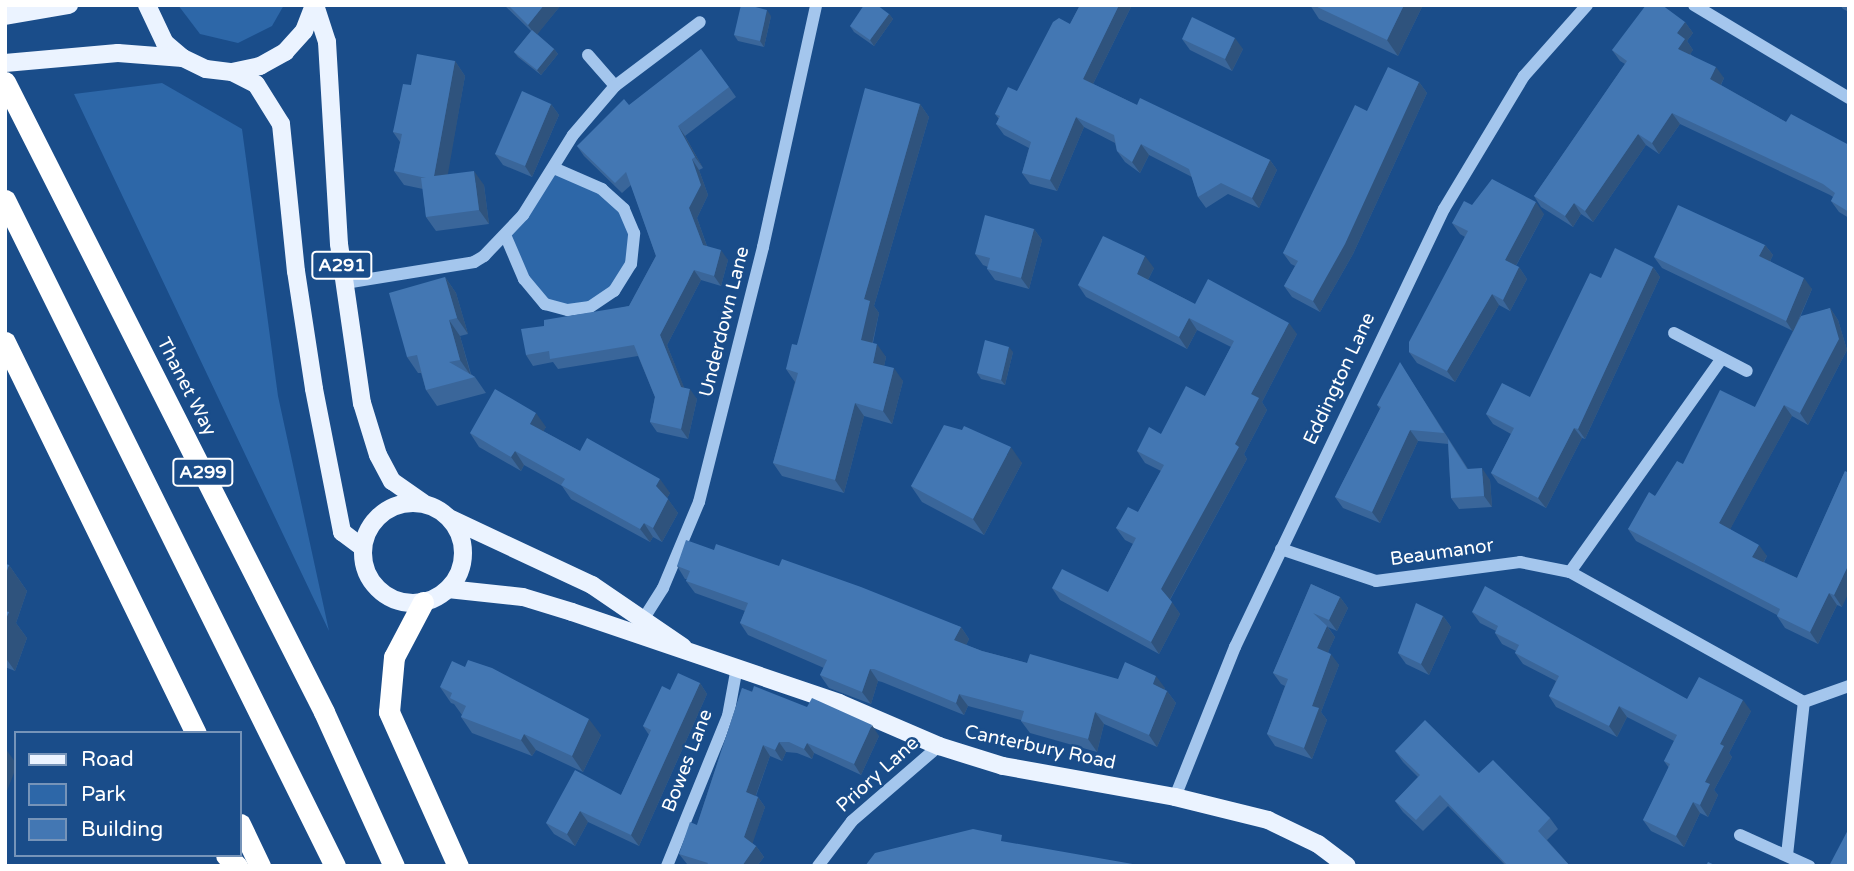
<!DOCTYPE html>
<html>
<head>
<meta charset="utf-8">
<style>
  body { margin:0 }
  #map { position:relative; width:1854px; height:871px; overflow:hidden; background:#1a4d8a; font-family:"Varela Round",sans-serif }
  div>[style] { position:absolute }
  .green>* { inset:0; background:#2d67a8 }
  .minor>* { height:12px; margin:-6px; padding:0 6px; transform-origin:6px; border-radius:6px; background:#a4c6ed }
  .major>* { height:18px; margin:-9px; padding:0 9px; transform-origin:9px; border-radius:9px; background:#ebf3ff }
  .major>.ring { margin:-9px; padding:0; box-sizing:content-box; background:none; border:18px solid #ebf3ff; border-radius:50% }
  .highway>* { height:21px; margin:-10.5px; padding:0 10.5px; transform-origin:10.5px; border-radius:10.5px; background:#fff }
  .wall>* { inset:0; background:#3a669a }
  .shaded-wall>* { inset:0; background:#2f537d }
  .building>* { inset:0; background:#4377b3 }
  span { translate:-50% -50%; white-space:nowrap; text-align:center; line-height:1.15; -webkit-text-stroke:5px #1a4d8a; paint-order:stroke }
  .shield-label span { padding:2px 5px; background:#1a4d8a; border:2px solid; border-radius:5px; -webkit-text-stroke-width:0 }
  .shield-label { font-size:18px; color:#fff; font-weight:700 }
  .street-label { font-size:19px; color:#fff }
  .frame { position:absolute; inset:0; border:7px solid #fff; pointer-events:none }
  .legend { position:absolute; left:14px; top:731px; width:228px; height:126px; box-sizing:border-box; background:#1a4d8a; border:2px solid #7694b9; margin:0; padding:9px 12px; list-style:none; font-size:21px; color:#fff }
  .legend li { display:flex; align-items:center; gap:14px; height:35px }
  .legend b { width:35px; border:2px solid #7694b9 }
</style>
</head>
<body>
<div id="map">
  <div class="green">
    <i style="clip-path:polygon(178px 5px,284px 5px,272px 26px,238px 43px,200px 34px)"></i>
    <i style="clip-path:polygon(162px 83px,242px 129px,278px 396px,329px 631px,74px 94px)"></i>
    <i style="clip-path:polygon(554px 168px,602px 189px,634px 233px,631px 264px,614px 291px,590px 307px,545px 304px,506px 237px)"></i>
  </div>
  <div class="minor">
    <i style="left:1694px;top:5px;width:181px;rotate:31deg"></i>
    <i style="left:588px;top:55px;width:41px;rotate:48.9deg"></i>
    <i style="left:506px;top:237px;width:46px;rotate:66.8deg"></i>
    <i style="left:524px;top:279px;width:33px;rotate:50deg"></i>
    <i style="left:545px;top:304px;width:24px;rotate:15deg"></i>
    <i style="left:568px;top:310px;width:22px;rotate:-8deg"></i>
    <i style="left:590px;top:307px;width:29px;rotate:-34deg"></i>
    <i style="left:614px;top:291px;width:32px;rotate:-58deg"></i>
    <i style="left:631px;top:264px;width:31px;rotate:-84deg"></i>
    <i style="left:634px;top:233px;width:26px;rotate:-113deg"></i>
    <i style="left:624px;top:209px;width:30px;rotate:-138deg"></i>
    <i style="left:602px;top:189px;width:52px;rotate:-156.4deg"></i>
    <i style="left:345px;top:283px;width:131px;rotate:-9.2deg"></i>
    <i style="left:474px;top:262px;width:12px;rotate:-31deg"></i>
    <i style="left:484px;top:256px;width:57px;rotate:-46.4deg"></i>
    <i style="left:523px;top:215px;width:94px;rotate:-58deg"></i>
    <i style="left:573px;top:135px;width:65px;rotate:-49.4deg"></i>
    <i style="left:615px;top:86px;width:106px;rotate:-37deg"></i>
    <i style="left:1674px;top:333px;width:82px;rotate:27.5deg"></i>
    <i style="left:1281px;top:549px;width:100px;rotate:18.6deg"></i>
    <i style="left:1376px;top:581px;width:145px;rotate:-7.5deg"></i>
    <i style="left:1520px;top:562px;width:51px;rotate:11.3deg"></i>
    <i style="left:1570px;top:572px;width:268px;rotate:29.1deg"></i>
    <i style="left:1804px;top:702px;width:48px;rotate:-19.6deg"></i>
    <i style="left:1570px;top:572px;width:262px;rotate:-54.6deg"></i>
    <i style="left:639px;top:626px;width:45px;rotate:-57.7deg"></i>
    <i style="left:663px;top:588px;width:93px;rotate:-67.3deg"></i>
    <i style="left:699px;top:502px;width:263px;rotate:-75.9deg"></i>
    <i style="left:763px;top:247px;width:248px;rotate:-77.6deg"></i>
    <i style="left:1175px;top:797px;width:162px;rotate:-68.2deg"></i>
    <i style="left:1235px;top:647px;width:485px;rotate:-64.5deg"></i>
    <i style="left:1444px;top:209px;width:155px;rotate:-59deg"></i>
    <i style="left:1524px;top:76px;width:95px;rotate:-48.4deg"></i>
    <i style="left:1740px;top:835px;width:76px;rotate:24.2deg"></i>
    <i style="left:1787px;top:855px;width:154px;rotate:-83.7deg"></i>
    <i style="left:667px;top:866px;width:162px;rotate:-67.9deg"></i>
    <i style="left:728px;top:716px;width:50px;rotate:-79.6deg"></i>
    <i style="left:818px;top:866px;width:56px;rotate:-52.9deg"></i>
    <i style="left:852px;top:821px;width:115px;rotate:-40.8deg"></i>
  </div>
  <div class="major">
    <i style="left:147px;top:5px;width:42px;rotate:64.7deg"></i>
    <i style="left:165px;top:43px;width:23px;rotate:40deg"></i>
    <i style="left:183px;top:58px;width:25px;rotate:26deg"></i>
    <i style="left:206px;top:69px;width:26px;rotate:7deg"></i>
    <i style="left:232px;top:72px;width:29px;rotate:-12deg"></i>
    <i style="left:260px;top:66px;width:29px;rotate:-29deg"></i>
    <i style="left:285px;top:52px;width:28px;rotate:-48deg"></i>
    <i style="left:304px;top:31px;width:28px;rotate:-69deg"></i>
    <i style="left:315px;top:5px;width:39px;rotate:72deg"></i>
    <i style="left:327px;top:42px;width:202px;rotate:86.6deg"></i>
    <i style="left:339px;top:244px;width:161px;rotate:81.8deg"></i>
    <i style="left:362px;top:403px;width:54px;rotate:72.9deg"></i>
    <i style="left:378px;top:455px;width:30px;rotate:62deg"></i>
    <i style="left:392px;top:481px;width:38px;rotate:35deg"></i>
    <i style="left:5px;top:16px;width:65px;rotate:-9.8deg"></i>
    <i style="left:5px;top:63px;width:113px;rotate:-5.1deg"></i>
    <i style="left:118px;top:53px;width:65px;rotate:4.4deg"></i>
    <i style="left:232px;top:72px;width:27px;rotate:27deg"></i>
    <i style="left:256px;top:84px;width:47px;rotate:58deg"></i>
    <i style="left:281px;top:124px;width:148px;rotate:84.2deg"></i>
    <i style="left:296px;top:271px;width:119px;rotate:81.3deg"></i>
    <i style="left:314px;top:389px;width:146px;rotate:78.9deg"></i>
    <i style="left:342px;top:532px;width:26px;rotate:37deg"></i>
    <i class="ring" style="left:363px;top:503px;width:82px;height:82px"></i>
    <i style="left:451px;top:519px;width:156px;rotate:25.1deg"></i>
    <i style="left:592px;top:585px;width:110px;rotate:34.3deg"></i>
    <i style="left:448px;top:589px;width:75px;rotate:6.1deg"></i>
    <i style="left:523px;top:597px;width:51px;rotate:17deg"></i>
    <i style="left:572px;top:612px;width:282px;rotate:18.8deg"></i>
    <i style="left:839px;top:703px;width:109px;rotate:23.3deg"></i>
    <i style="left:939px;top:746px;width:67px;rotate:17.4deg"></i>
    <i style="left:1003px;top:766px;width:175px;rotate:10.2deg"></i>
    <i style="left:1175px;top:797px;width:96px;rotate:13.9deg"></i>
    <i style="left:1268px;top:820px;width:55px;rotate:25.6deg"></i>
    <i style="left:1318px;top:844px;width:36px;rotate:37deg"></i>
  </div>
  <div class="highway">
    <i style="left:5px;top:82px;width:706px;rotate:63.14deg"></i>
    <i style="left:324px;top:712px;width:169px;rotate:65.6deg"></i>
    <i style="left:5px;top:200px;width:743px;rotate:63.64deg"></i>
    <i style="left:5px;top:342px;width:435px;rotate:64deg"></i>
    <i style="left:423px;top:602px;width:62px;rotate:117.8deg"></i>
    <i style="left:394px;top:657px;width:55px;rotate:95.2deg"></i>
    <i style="left:389px;top:712px;width:169px;rotate:65.9deg"></i>
    <i style="left:240px;top:824px;width:47px;rotate:64.5deg"></i>
    <i style="left:226px;top:855px;width:16px;rotate:45deg"></i>
  </div>
  <div class="wall">
    <i style="clip-path:polygon(504px 5px,561px 5px,537px 34px,554px 49px,558px 54px,541px 75px,518px 57px,514px 52px,531px 31px)"></i>
    <i style="clip-path:polygon(1080px 5px,1132px 5px,1093px 84px,1137px 105px,1270px 160px,1277px 170px,1259px 208px,1228px 194px,1206px 208px,1198px 197px,1192px 177px,1149px 155px,1140px 173px,1125px 162px,1117px 151px,1115px 143px,1084px 127px,1057px 191px,1030px 184px,1022px 173px,1029px 148px,1004px 135px,996px 124px,999px 119px,995px 114px,1017px 91px,1070px 24px)"></i>
    <i style="clip-path:polygon(1310px 5px,1423px 5px,1398px 56px,1319px 19px)"></i>
    <i style="clip-path:polygon(1840px 5px,1849px 5px,1849px 12px,1843px 9px)"></i>
    <i style="clip-path:polygon(889px 14px,893px 19px,874px 46px,854px 32px,850px 26px)"></i>
    <i style="clip-path:polygon(771px 16px,764px 47px,738px 41px,734px 35px)"></i>
    <i style="clip-path:polygon(1685px 22px,1693px 33px,1687px 41px,1693px 50px,1690px 54px,1724px 78px,1721px 85px,1786px 122px,1849px 145px,1849px 218px,1839px 212px,1831px 201px,1833px 197px,1830px 195px,1680px 124px,1659px 154px,1646px 145px,1593px 222px,1581px 214px,1573px 227px,1541px 207px,1534px 196px,1625px 64px,1620px 61px,1612px 50px)"></i>
    <i style="clip-path:polygon(1182px 39px,1243px 49px,1232px 71px,1190px 50px)"></i>
    <i style="clip-path:polygon(455px 61px,465px 76px,447px 175px,484px 185px,489px 224px,436px 231px,426px 217px,423px 189px,404px 185px,394px 171px,400px 142px,393px 132px,411px 85px)"></i>
    <i style="clip-path:polygon(1419px 82px,1427px 93px,1353px 254px,1320px 312px,1292px 297px,1284px 286px,1295px 266px,1291px 264px,1283px 253px,1367px 111px)"></i>
    <i style="clip-path:polygon(729px 87px,736px 97px,685px 136px,703px 168px,699px 170px,708px 195px,697px 218px,707px 246px,728px 260px,721px 286px,701px 280px,667px 345px,684px 388px,697px 399px,688px 439px,657px 432px,650px 422px,655px 397px,638px 356px,558px 369px,553px 362px,533px 366px,526px 355px,544px 326px,629px 306px,656px 256px,631px 185px,622px 193px,584px 156px,577px 146px,629px 105px)"></i>
    <i style="clip-path:polygon(551px 104px,559px 115px,532px 177px,503px 165px,495px 154px)"></i>
    <i style="clip-path:polygon(920px 104px,929px 117px,874px 306px,879px 313px,873px 343px,886px 357px,884px 366px,903px 381px,892px 424px,864px 416px,844px 493px,782px 476px,773px 463px,795px 382px,786px 369px,797px 345px)"></i>
    <i style="clip-path:polygon(1472px 205px,1544px 214px,1516px 266px,1519px 267px,1527px 279px,1510px 311px,1499px 305px,1455px 382px,1417px 363px,1409px 352px,1465px 237px,1460px 234px,1452px 223px)"></i>
    <i style="clip-path:polygon(1034px 229px,1042px 240px,1029px 289px,995px 280px,987px 269px,988px 267px,983px 265px,975px 254px)"></i>
    <i style="clip-path:polygon(1765px 245px,1773px 255px,1770px 261px,1812px 289px,1799px 320px,1830px 308px,1838px 320px,1847px 350px,1808px 425px,1792px 416px,1730px 529px,1767px 556px,1764px 562px,1797px 578px,1845px 471px,1842px 607px,1837px 605px,1818px 644px,1785px 628px,1777px 616px,1777px 615px,1636px 541px,1628px 529px,1655px 496px,1683px 464px,1755px 407px,1793px 331px,1662px 268px,1654px 257px)"></i>
    <i style="clip-path:polygon(1653px 267px,1660px 277px,1585px 439px,1582px 438px,1546px 508px,1498px 483px,1491px 473px,1511px 434px,1493px 424px,1486px 414px,1530px 397px,1601px 278px)"></i>
    <i style="clip-path:polygon(1154px 268px,1148px 280px,1195px 304px,1297px 334px,1262px 402px,1267px 410px,1244px 454px,1247px 459px,1170px 600px,1180px 614px,1159px 654px,1060px 600px,1052px 588px,1108px 592px,1133px 544px,1125px 540px,1116px 528px,1138px 512px,1161px 471px,1145px 463px,1137px 451px,1161px 434px,1205px 396px,1231px 347px,1197px 330px,1187px 349px,1086px 297px,1078px 285px)"></i>
    <i style="clip-path:polygon(445px 277px,456px 293px,468px 334px,460px 336px,471px 374px,475px 377px,486px 393px,437px 406px,426px 390px,421px 373px,418px 373px,407px 357px)"></i>
    <i style="clip-path:polygon(1013px 352px,1005px 385px,981px 379px,977px 373px)"></i>
    <i style="clip-path:polygon(1407px 374px,1468px 469px,1490px 480px,1492px 507px,1459px 509px,1451px 498px,1448px 444px,1418px 441px,1380px 523px,1343px 508px,1335px 497px,1380px 409px,1377px 405px)"></i>
    <i style="clip-path:polygon(546px 427px,543px 431px,580px 451px,670px 493px,667px 498px,678px 513px,662px 542px,653px 537px,650px 542px,571px 499px,562px 486px,524px 465px,521px 471px,479px 447px,470px 433px)"></i>
    <i style="clip-path:polygon(962px 430px,1022px 463px,984px 535px,922px 502px,911px 486px)"></i>
    <i style="clip-path:polygon(714px 550px,779px 566px,961px 627px,969px 639px,966px 645px,982px 651px,1027px 663px,1165px 688px,1164px 689px,1167px 691px,1176px 703px,1157px 747px,1104px 724px,1097px 752px,1030px 733px,1021px 721px,1021px 720px,968px 706px,964px 715px,882px 682px,878px 681px,871px 704px,829px 688px,820px 675px,824px 668px,748px 635px,740px 623px,745px 611px,695px 593px,686px 581px,687px 579px,685px 579px,677px 566px)"></i>
    <i style="clip-path:polygon(5px 564px,9px 565px,27px 591px,16px 623px,27px 638px,15px 671px,5px 667px)"></i>
    <i style="clip-path:polygon(1311px 584px,1340px 597px,1348px 608px,1337px 631px,1328px 627px,1335px 637px,1328px 652px,1339px 665px,1321px 712px,1327px 720px,1312px 759px,1275px 746px,1267px 734px,1285px 686px,1281px 684px,1273px 673px)"></i>
    <i style="clip-path:polygon(1472px 612px,1687px 699px,1751px 711px,1729px 753px,1732px 757px,1714px 790px,1718px 795px,1708px 817px,1700px 813px,1684px 847px,1651px 831px,1643px 820px,1669px 768px,1664px 761px,1674px 741px,1627px 717px,1617px 737px,1556px 707px,1549px 696px,1556px 681px,1523px 664px,1515px 653px,1516px 651px,1502px 644px,1495px 633px,1496px 631px,1480px 623px)"></i>
    <i style="clip-path:polygon(1443px 616px,1451px 627px,1429px 675px,1406px 664px,1398px 653px)"></i>
    <i style="clip-path:polygon(700px 683px,707px 694px,639px 846px,588px 822px,575px 846px,554px 834px,546px 823px,621px 795px,649px 735px,643px 726px,670px 690px)"></i>
    <i style="clip-path:polygon(440px 687px,601px 735px,583px 772px,536px 750px,532px 756px,472px 733px,461px 717px,462px 715px,454px 704px,451px 703px)"></i>
    <i style="clip-path:polygon(742px 688px,879px 736px,861px 775px,814px 753px,812px 759px,797px 753px,786px 752px,782px 761px,770px 756px,756px 796px,758px 797px,765px 807px,752px 843px,756px 846px,764px 857px,757px 866px,691px 866px,687px 864px,679px 854px,697px 825px)"></i>
    <i style="clip-path:polygon(1395px 751px,1479px 773px,1550px 818px,1558px 829px,1547px 840px,1570px 866px,1506px 866px,1448px 806px,1423px 831px,1403px 812px,1395px 801px,1418px 777px,1403px 762px)"></i>
  </div>
  <div class="shaded-wall">
    <i style="clip-path:polygon(544px 5px,561px 5px,536px 36px,528px 25px)"></i>
    <i style="clip-path:polygon(1119px 5px,1132px 5px,1090px 90px,1083px 79px)"></i>
    <i style="clip-path:polygon(1404px 5px,1423px 5px,1398px 56px,1387px 40px)"></i>
    <i style="clip-path:polygon(767px 10px,771px 16px,764px 47px,760px 41px)"></i>
    <i style="clip-path:polygon(889px 14px,893px 19px,874px 46px,870px 40px)"></i>
    <i style="clip-path:polygon(1685px 22px,1693px 33px,1687px 41px,1693px 50px,1686px 60px,1678px 49px,1677px 33px)"></i>
    <i style="clip-path:polygon(1235px 38px,1243px 49px,1232px 71px,1225px 59px)"></i>
    <i style="clip-path:polygon(554px 49px,558px 54px,541px 75px,537px 70px)"></i>
    <i style="clip-path:polygon(455px 61px,465px 76px,445px 191px,434px 176px)"></i>
    <i style="clip-path:polygon(1716px 67px,1724px 78px,1718px 90px,1710px 79px)"></i>
    <i style="clip-path:polygon(1419px 82px,1427px 93px,1353px 254px,1320px 312px,1313px 301px)"></i>
    <i style="clip-path:polygon(551px 104px,559px 115px,532px 177px,525px 166px)"></i>
    <i style="clip-path:polygon(920px 104px,929px 117px,874px 306px,879px 313px,870px 353px,861px 340px,864px 299px)"></i>
    <i style="clip-path:polygon(1672px 113px,1680px 124px,1659px 154px,1652px 143px)"></i>
    <i style="clip-path:polygon(1076px 117px,1084px 127px,1057px 191px,1050px 180px)"></i>
    <i style="clip-path:polygon(678px 126px,685px 136px,703px 168px,695px 157px)"></i>
    <i style="clip-path:polygon(1638px 134px,1646px 145px,1593px 222px,1585px 211px)"></i>
    <i style="clip-path:polygon(1141px 144px,1149px 155px,1140px 173px,1132px 162px)"></i>
    <i style="clip-path:polygon(692px 159px,699px 170px,708px 195px,697px 218px,710px 255px,703px 245px,689px 208px)"></i>
    <i style="clip-path:polygon(1270px 160px,1277px 170px,1259px 208px,1252px 198px)"></i>
    <i style="clip-path:polygon(474px 171px,484px 185px,489px 224px,479px 210px)"></i>
    <i style="clip-path:polygon(1536px 202px,1544px 214px,1513px 271px,1505px 260px)"></i>
    <i style="clip-path:polygon(1574px 203px,1581px 214px,1573px 227px,1565px 216px)"></i>
    <i style="clip-path:polygon(1034px 229px,1042px 240px,1029px 289px,1021px 278px)"></i>
    <i style="clip-path:polygon(1765px 245px,1773px 255px,1767px 267px,1759px 256px)"></i>
    <i style="clip-path:polygon(721px 250px,728px 260px,721px 286px,714px 276px)"></i>
    <i style="clip-path:polygon(1145px 256px,1154px 268px,1145px 286px,1137px 274px)"></i>
    <i style="clip-path:polygon(1519px 267px,1527px 279px,1510px 311px,1503px 300px)"></i>
    <i style="clip-path:polygon(1653px 267px,1660px 277px,1585px 439px,1578px 429px)"></i>
    <i style="clip-path:polygon(694px 270px,701px 280px,667px 345px,688px 397px,681px 387px,660px 335px)"></i>
    <i style="clip-path:polygon(445px 277px,456px 293px,468px 334px,457px 318px)"></i>
    <i style="clip-path:polygon(1804px 278px,1812px 289px,1793px 332px,1786px 321px)"></i>
    <i style="clip-path:polygon(1492px 294px,1499px 305px,1455px 382px,1447px 371px)"></i>
    <i style="clip-path:polygon(1830px 308px,1838px 320px,1847px 350px,1808px 425px,1800px 413px)"></i>
    <i style="clip-path:polygon(1189px 318px,1197px 330px,1187px 349px,1179px 337px)"></i>
    <i style="clip-path:polygon(449px 320px,460px 336px,471px 376px,460px 360px)"></i>
    <i style="clip-path:polygon(1289px 323px,1297px 334px,1262px 402px,1267px 410px,1244px 454px,1247px 459px,1169px 601px,1161px 589px,1251px 394px)"></i>
    <i style="clip-path:polygon(877px 344px,886px 357px,882px 376px,873px 363px)"></i>
    <i style="clip-path:polygon(1009px 347px,1013px 352px,1005px 385px,1001px 380px)"></i>
    <i style="clip-path:polygon(894px 368px,903px 381px,892px 424px,883px 411px)"></i>
    <i style="clip-path:polygon(690px 389px,697px 399px,688px 439px,681px 429px)"></i>
    <i style="clip-path:polygon(855px 403px,864px 416px,844px 493px,835px 480px)"></i>
    <i style="clip-path:polygon(1784px 405px,1792px 416px,1727px 535px,1719px 523px)"></i>
    <i style="clip-path:polygon(536px 413px,546px 427px,540px 437px,530px 424px)"></i>
    <i style="clip-path:polygon(1574px 428px,1582px 438px,1546px 508px,1538px 498px)"></i>
    <i style="clip-path:polygon(1410px 430px,1418px 441px,1380px 523px,1372px 512px)"></i>
    <i style="clip-path:polygon(1011px 447px,1022px 463px,984px 535px,973px 519px)"></i>
    <i style="clip-path:polygon(515px 451px,524px 465px,521px 471px,511px 457px)"></i>
    <i style="clip-path:polygon(1482px 468px,1490px 480px,1492px 507px,1484px 496px)"></i>
    <i style="clip-path:polygon(660px 479px,670px 493px,666px 500px,656px 486px)"></i>
    <i style="clip-path:polygon(668px 499px,678px 513px,662px 542px,653px 528px)"></i>
    <i style="clip-path:polygon(644px 523px,653px 537px,650px 542px,640px 529px)"></i>
    <i style="clip-path:polygon(1759px 545px,1767px 556px,1760px 568px,1752px 557px)"></i>
    <i style="clip-path:polygon(1849px 564px,1849px 592px,1842px 607px,1834px 595px)"></i>
    <i style="clip-path:polygon(9px 565px,27px 591px,16px 623px,27px 638px,15px 671px,5px 657px,5px 576px)"></i>
    <i style="clip-path:polygon(1829px 593px,1837px 605px,1818px 644px,1810px 632px)"></i>
    <i style="clip-path:polygon(1340px 597px,1348px 608px,1337px 631px,1329px 620px)"></i>
    <i style="clip-path:polygon(1172px 602px,1180px 614px,1159px 654px,1151px 642px)"></i>
    <i style="clip-path:polygon(1443px 616px,1451px 627px,1429px 675px,1421px 664px)"></i>
    <i style="clip-path:polygon(1327px 626px,1335px 637px,1325px 659px,1317px 648px)"></i>
    <i style="clip-path:polygon(961px 627px,969px 639px,963px 652px,954px 640px)"></i>
    <i style="clip-path:polygon(1331px 654px,1339px 665px,1321px 712px,1327px 720px,1312px 759px,1304px 748px,1312px 706px)"></i>
    <i style="clip-path:polygon(870px 669px,878px 681px,871px 704px,862px 692px)"></i>
    <i style="clip-path:polygon(1156px 676px,1165px 688px,1161px 696px,1153px 684px)"></i>
    <i style="clip-path:polygon(700px 683px,707px 694px,639px 846px,631px 835px)"></i>
    <i style="clip-path:polygon(1167px 691px,1176px 703px,1157px 747px,1149px 735px)"></i>
    <i style="clip-path:polygon(959px 694px,968px 706px,964px 715px,956px 703px)"></i>
    <i style="clip-path:polygon(1743px 700px,1751px 711px,1729px 753px,1732px 757px,1714px 790px,1718px 795px,1708px 817px,1700px 805px,1705px 782px,1720px 744px)"></i>
    <i style="clip-path:polygon(1619px 706px,1627px 717px,1617px 737px,1609px 726px)"></i>
    <i style="clip-path:polygon(1095px 712px,1104px 724px,1097px 752px,1088px 739px)"></i>
    <i style="clip-path:polygon(589px 719px,601px 735px,583px 772px,572px 756px)"></i>
    <i style="clip-path:polygon(872px 725px,879px 736px,861px 775px,854px 764px)"></i>
    <i style="clip-path:polygon(524px 734px,536px 750px,532px 756px,521px 740px)"></i>
    <i style="clip-path:polygon(779px 742px,786px 752px,782px 761px,775px 750px)"></i>
    <i style="clip-path:polygon(807px 743px,814px 753px,812px 759px,804px 749px)"></i>
    <i style="clip-path:polygon(763px 745px,770px 756px,753px 803px,746px 792px)"></i>
    <i style="clip-path:polygon(5px 748px,16px 763px,16px 768px,5px 796px)"></i>
    <i style="clip-path:polygon(758px 797px,765px 807px,751px 848px,744px 837px)"></i>
    <i style="clip-path:polygon(1693px 802px,1700px 813px,1684px 847px,1676px 836px)"></i>
    <i style="clip-path:polygon(580px 811px,588px 822px,575px 846px,567px 834px)"></i>
    <i style="clip-path:polygon(756px 846px,764px 857px,757px 866px,742px 866px)"></i>
  </div>
  <div class="building">
    <i style="clip-path:polygon(508px 5px,544px 5px,528px 25px)"></i>
    <i style="clip-path:polygon(741px 5px,748px 5px,767px 10px,760px 41px,734px 35px)"></i>
    <i style="clip-path:polygon(864px 5px,877px 5px,889px 14px,870px 40px,850px 26px)"></i>
    <i style="clip-path:polygon(1080px 5px,1119px 5px,1083px 79px,1137px 105px,1140px 98px,1270px 160px,1252px 198px,1221px 183px,1198px 197px,1189px 169px,1141px 144px,1132px 162px,1117px 151px,1114px 135px,1076px 117px,1050px 180px,1022px 173px,1031px 142px,996px 124px,1000px 116px,995px 114px,1008px 87px,1017px 91px,1053px 22px,1059px 18px,1070px 24px)"></i>
    <i style="clip-path:polygon(1313px 5px,1404px 5px,1387px 40px)"></i>
    <i style="clip-path:polygon(1646px 5px,1662px 5px,1685px 22px,1677px 33px,1685px 39px,1678px 49px,1716px 67px,1710px 79px,1786px 122px,1791px 114px,1849px 145px,1849px 212px,1831px 201px,1835px 193px,1823px 184px,1672px 113px,1652px 143px,1638px 134px,1585px 211px,1574px 203px,1565px 216px,1534px 196px,1627px 61px,1612px 50px)"></i>
    <i style="clip-path:polygon(1192px 17px,1235px 38px,1225px 59px,1182px 39px)"></i>
    <i style="clip-path:polygon(532px 30px,554px 49px,537px 70px,514px 52px)"></i>
    <i style="clip-path:polygon(701px 49px,729px 87px,678px 126px,695px 157px,692px 159px,701px 185px,689px 208px,703px 245px,721px 250px,714px 276px,694px 270px,660px 335px,681px 387px,690px 389px,681px 429px,650px 422px,655px 397px,634px 345px,550px 359px,549px 351px,526px 355px,521px 329px,544px 326px,544px 320px,629px 306px,656px 256px,626px 172px,615px 183px,577px 146px,624px 99px,629px 105px)"></i>
    <i style="clip-path:polygon(417px 54px,455px 61px,434px 176px,474px 171px,479px 210px,426px 217px,421px 178px,426px 178px,394px 171px,402px 134px,393px 132px,403px 84px,411px 85px)"></i>
    <i style="clip-path:polygon(1388px 67px,1419px 82px,1345px 244px,1313px 301px,1284px 286px,1298px 261px,1283px 253px,1355px 105px,1367px 111px)"></i>
    <i style="clip-path:polygon(865px 88px,920px 104px,864px 299px,870px 301px,861px 340px,877px 344px,873px 363px,894px 368px,883px 411px,855px 403px,835px 480px,773px 463px,798px 373px,786px 369px,792px 344px,797px 345px)"></i>
    <i style="clip-path:polygon(522px 91px,551px 104px,525px 166px,495px 154px)"></i>
    <i style="clip-path:polygon(1492px 179px,1536px 202px,1505px 260px,1519px 267px,1503px 300px,1492px 294px,1447px 371px,1409px 352px,1409px 342px,1468px 231px,1452px 223px,1464px 201px,1472px 205px)"></i>
    <i style="clip-path:polygon(1678px 205px,1765px 245px,1759px 256px,1804px 278px,1786px 321px,1654px 257px)"></i>
    <i style="clip-path:polygon(985px 215px,1034px 229px,1021px 278px,987px 269px,990px 258px,975px 254px)"></i>
    <i style="clip-path:polygon(1103px 236px,1145px 256px,1137px 274px,1195px 304px,1208px 279px,1289px 323px,1251px 394px,1259px 398px,1235px 444px,1239px 447px,1161px 589px,1172px 602px,1151px 642px,1052px 588px,1062px 569px,1108px 592px,1136px 538px,1116px 528px,1128px 507px,1138px 512px,1164px 465px,1137px 451px,1149px 427px,1161px 434px,1186px 386px,1205px 396px,1234px 341px,1189px 318px,1179px 337px,1078px 285px)"></i>
    <i style="clip-path:polygon(1615px 248px,1653px 267px,1578px 429px,1574px 428px,1538px 498px,1491px 473px,1514px 428px,1486px 414px,1502px 383px,1530px 397px,1590px 273px,1601px 278px)"></i>
    <i style="clip-path:polygon(445px 277px,457px 318px,449px 320px,460px 360px,449px 362px,475px 377px,426px 390px,417px 355px,407px 357px,389px 293px)"></i>
    <i style="clip-path:polygon(1830px 308px,1839px 339px,1800px 413px,1784px 405px,1719px 523px,1759px 545px,1752px 557px,1797px 578px,1845px 471px,1849px 473px,1849px 564px,1834px 595px,1829px 593px,1810px 632px,1777px 616px,1780px 609px,1628px 529px,1649px 492px,1655px 496px,1677px 461px,1683px 464px,1720px 390px,1755px 407px,1801px 316px)"></i>
    <i style="clip-path:polygon(985px 340px,1009px 347px,1001px 380px,977px 373px)"></i>
    <i style="clip-path:polygon(1400px 362px,1444px 433px,1410px 430px,1372px 512px,1335px 497px,1381px 407px,1377px 405px)"></i>
    <i style="clip-path:polygon(495px 389px,536px 413px,530px 424px,580px 451px,587px 438px,660px 479px,656px 486px,668px 499px,653px 528px,644px 523px,640px 529px,561px 485px,565px 479px,515px 451px,511px 457px,470px 433px)"></i>
    <i style="clip-path:polygon(944px 425px,962px 430px,964px 426px,1011px 447px,973px 519px,911px 486px)"></i>
    <i style="clip-path:polygon(1448px 439px,1467px 469px,1482px 468px,1484px 496px,1451px 498px)"></i>
    <i style="clip-path:polygon(686px 540px,714px 550px,716px 544px,779px 566px,782px 559px,861px 587px,961px 627px,954px 640px,982px 651px,1027px 663px,1030px 654px,1118px 679px,1125px 662px,1156px 676px,1153px 684px,1167px 691px,1149px 735px,1095px 712px,1088px 739px,1021px 721px,1024px 711px,959px 694px,956px 703px,874px 669px,870px 669px,862px 692px,820px 675px,827px 660px,740px 623px,748px 603px,686px 581px,690px 571px,677px 566px)"></i>
    <i style="clip-path:polygon(5px 564px,9px 565px,5px 576px)"></i>
    <i style="clip-path:polygon(1311px 584px,1340px 597px,1329px 620px,1313px 613px,1327px 626px,1317px 648px,1331px 654px,1312px 706px,1319px 708px,1304px 748px,1267px 734px,1288px 679px,1273px 673px)"></i>
    <i style="clip-path:polygon(1485px 586px,1687px 699px,1699px 677px,1743px 700px,1720px 744px,1724px 746px,1705px 782px,1710px 784px,1700px 805px,1693px 802px,1676px 836px,1643px 820px,1670px 764px,1664px 761px,1677px 735px,1619px 706px,1609px 726px,1549px 696px,1559px 676px,1515px 653px,1519px 645px,1495px 633px,1498px 626px,1472px 612px)"></i>
    <i style="clip-path:polygon(1416px 603px,1443px 616px,1421px 664px,1398px 653px)"></i>
    <i style="clip-path:polygon(5px 611px,9px 612px,5px 621px)"></i>
    <i style="clip-path:polygon(468px 660px,492px 668px,589px 719px,572px 756px,524px 734px,521px 740px,461px 717px,466px 706px,450px 698px,452px 693px,440px 687px,452px 661px,465px 667px)"></i>
    <i style="clip-path:polygon(678px 673px,700px 683px,631px 835px,580px 811px,567px 834px,546px 823px,575px 770px,621px 795px,651px 730px,643px 726px,662px 686px,670px 690px)"></i>
    <i style="clip-path:polygon(754px 686px,807px 707px,812px 698px,872px 725px,854px 764px,807px 743px,804px 749px,789px 742px,779px 742px,775px 750px,763px 745px,746px 792px,758px 797px,744px 837px,756px 846px,742px 866px,706px 866px,708px 863px,679px 854px,690px 822px,697px 825px,742px 688px,752px 692px)"></i>
    <i style="clip-path:polygon(1425px 720px,1479px 773px,1493px 760px,1550px 818px,1538px 831px,1570px 866px,1508px 866px,1440px 795px,1416px 820px,1395px 801px,1420px 775px,1395px 751px)"></i>
    <i style="clip-path:polygon(1849px 828px,1849px 866px,1829px 866px)"></i>
    <i style="clip-path:polygon(973px 829px,1002px 835px,1001px 841px,1144px 866px,865px 866px,875px 853px)"></i>
    <i style="clip-path:polygon(1708px 862px,1717px 866px,1706px 866px)"></i>
  </div>
  <div class="shield-label">
    <span style="left:342px;top:265px">A291</span>
    <span style="left:203px;top:472px">A299</span>
  </div>
  <div class="street-label">
    <span style="left:725px;top:322px;rotate:-76deg">Underdown Lane</span>
    <span style="left:1340px;top:379px;rotate:-65deg">Eddington Lane</span>
    <span style="left:186px;top:387px;rotate:63deg">Thanet Way</span>
    <span style="left:1442px;top:553px;rotate:-8deg">Beaumanor</span>
    <span style="left:1040px;top:748px;rotate:12deg">Canterbury Road</span>
    <span style="left:688px;top:761px;rotate:-69deg">Bowes Lane</span>
    <span style="left:878px;top:775px;rotate:-42deg">Priory Lane</span>
  </div>
  <div class="frame"></div>
  <ul class="legend">
  <li><b style="height:9px;background:#ebf3ff"></b>Road</li>
  <li><b style="height:19px;background:#2d67a8"></b>Park</li>
  <li><b style="height:19px;background:#4377b3"></b>Building</li>
  </ul>
</div>
</body>
</html>
